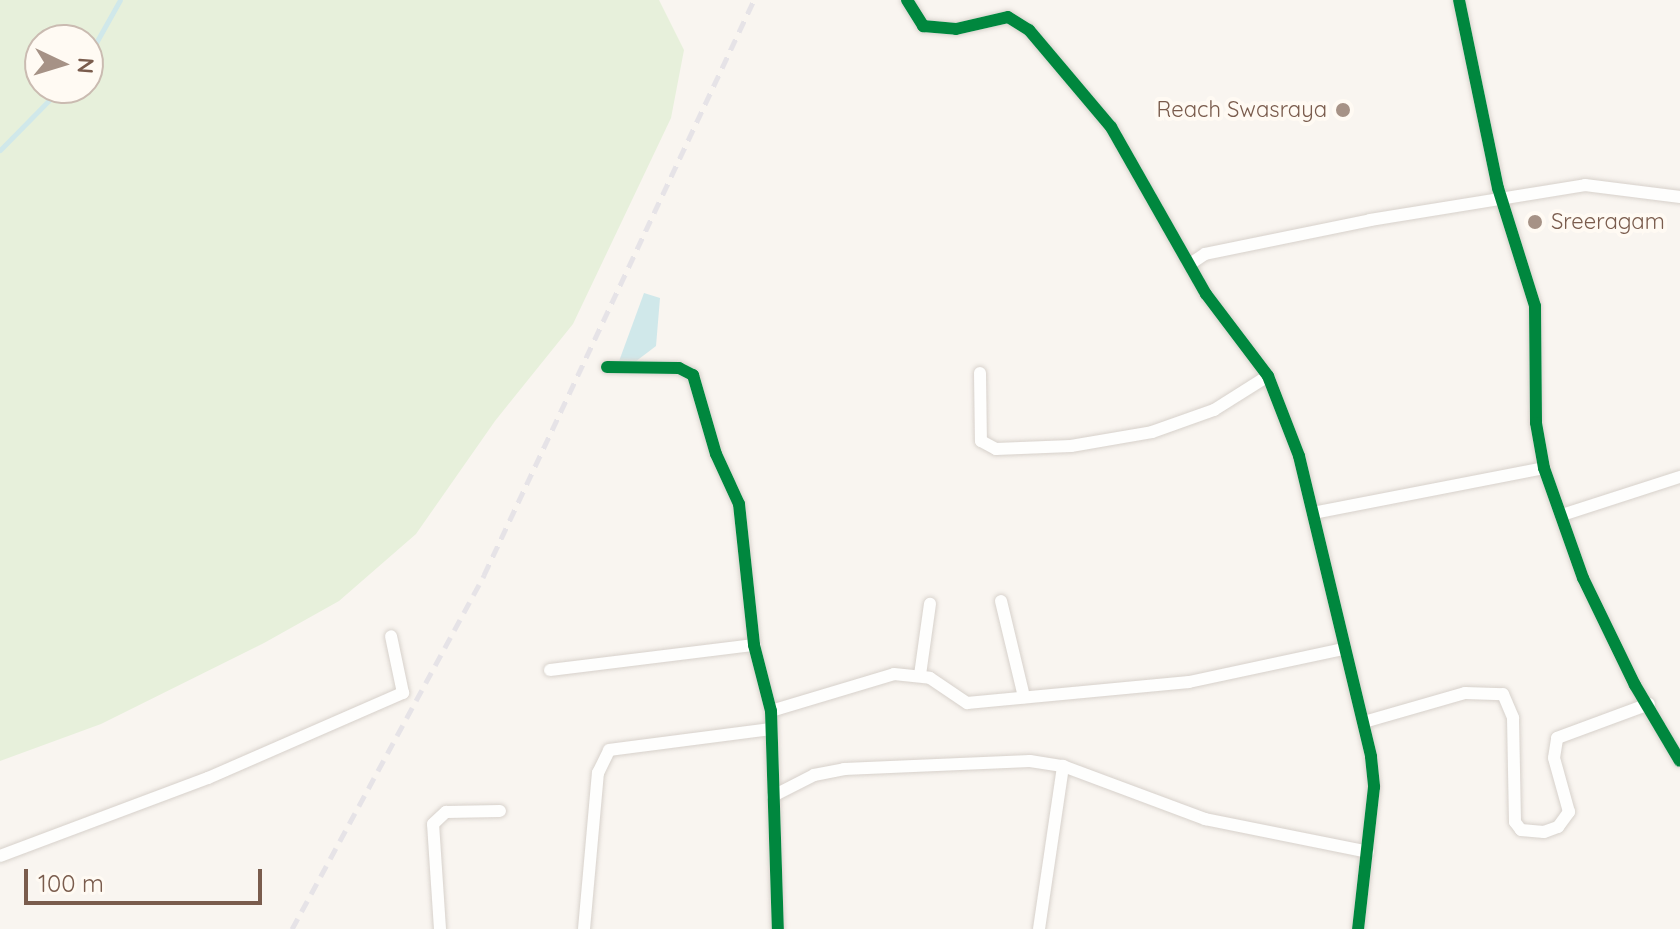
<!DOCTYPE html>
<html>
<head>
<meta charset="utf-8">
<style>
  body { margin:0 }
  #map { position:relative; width:1680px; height:929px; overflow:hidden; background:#f9f5f0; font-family:Quicksand,sans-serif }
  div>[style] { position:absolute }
  .green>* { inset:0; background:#e7f0db }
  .water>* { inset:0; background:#d0e8ea }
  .stream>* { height:5px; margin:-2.5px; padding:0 2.5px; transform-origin:2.5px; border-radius:2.5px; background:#d0e8ea }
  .roads { filter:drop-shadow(0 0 2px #d7d1cb) drop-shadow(0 0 2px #d7d1cb) }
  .minor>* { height:12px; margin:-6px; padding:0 6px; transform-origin:6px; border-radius:6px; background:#fefefd }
  .rail>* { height:5px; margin-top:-2.5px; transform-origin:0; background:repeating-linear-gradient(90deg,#e6e3e7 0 12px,transparent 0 20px) }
  .cycleway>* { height:12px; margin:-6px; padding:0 6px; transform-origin:6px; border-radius:6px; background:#00873e }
  .dots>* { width:22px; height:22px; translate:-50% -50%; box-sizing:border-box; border:4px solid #fffaf3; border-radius:50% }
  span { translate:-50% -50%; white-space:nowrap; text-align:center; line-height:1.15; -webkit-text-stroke:8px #fffaf3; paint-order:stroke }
  .poi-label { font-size:22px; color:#7a5c4d }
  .right { translate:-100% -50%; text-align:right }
  .left { translate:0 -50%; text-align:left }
  .north { position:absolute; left:24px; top:24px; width:80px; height:80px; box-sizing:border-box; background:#fffaf3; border:2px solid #cabbb1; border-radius:50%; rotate:94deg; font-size:22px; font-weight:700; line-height:32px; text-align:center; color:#7a5c4d }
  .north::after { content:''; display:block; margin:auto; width:28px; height:36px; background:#a69286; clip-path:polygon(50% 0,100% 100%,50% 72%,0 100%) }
  .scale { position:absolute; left:24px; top:869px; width:238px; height:36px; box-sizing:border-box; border:4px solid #7a5c4d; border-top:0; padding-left:10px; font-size:24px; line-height:28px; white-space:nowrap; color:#7a5c4d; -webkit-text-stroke:6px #fffaf3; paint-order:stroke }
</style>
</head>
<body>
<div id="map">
  <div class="green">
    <i style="clip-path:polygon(evenodd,0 0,659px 0,684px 50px,671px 118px,573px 324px,495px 421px,416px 534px,339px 601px,264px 643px,101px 724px,0 761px,0 0,40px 40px,88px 40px,88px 88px,40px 88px,40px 40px)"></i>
  </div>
  <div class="water">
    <i style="clip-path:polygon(644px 293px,660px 298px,656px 346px,631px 365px,618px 364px)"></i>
  </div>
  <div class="stream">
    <i style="left:88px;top:57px;width:65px;rotate:-60.7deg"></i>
    <i style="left:0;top:150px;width:87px;rotate:-45.5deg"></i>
  </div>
  <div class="roads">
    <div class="minor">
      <i style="left:907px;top:0;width:31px;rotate:58deg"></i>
      <i style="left:923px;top:26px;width:33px;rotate:5deg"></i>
      <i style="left:956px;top:29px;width:53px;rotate:-13deg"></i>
      <i style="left:1008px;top:17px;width:25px;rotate:32deg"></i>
      <i style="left:1029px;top:30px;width:127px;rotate:49.8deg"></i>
      <i style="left:1111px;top:127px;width:192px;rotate:60.4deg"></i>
      <i style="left:1206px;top:294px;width:103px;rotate:52.9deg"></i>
      <i style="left:1268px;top:376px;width:86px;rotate:68.8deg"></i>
      <i style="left:1299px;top:456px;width:309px;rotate:76.5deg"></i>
      <i style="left:1371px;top:757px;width:30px;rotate:84deg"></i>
      <i style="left:1374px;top:787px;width:143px;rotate:96.4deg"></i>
      <i style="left:1459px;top:0;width:192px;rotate:78.3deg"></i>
      <i style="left:1498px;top:188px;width:124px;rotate:72.6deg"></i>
      <i style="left:1535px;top:306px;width:117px;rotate:89.5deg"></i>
      <i style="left:1536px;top:423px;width:46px;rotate:79.9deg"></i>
      <i style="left:1544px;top:468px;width:117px;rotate:70.5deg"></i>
      <i style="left:1583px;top:578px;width:119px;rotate:64.1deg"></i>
      <i style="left:1635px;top:685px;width:88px;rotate:59.4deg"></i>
      <i style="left:1190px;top:264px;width:18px;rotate:-34deg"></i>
      <i style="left:1205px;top:254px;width:168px;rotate:-11.6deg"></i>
      <i style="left:1370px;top:220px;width:218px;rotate:-9.2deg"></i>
      <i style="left:1585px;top:185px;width:96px;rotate:7.2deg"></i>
      <i style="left:607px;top:367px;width:72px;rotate:0.8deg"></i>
      <i style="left:679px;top:368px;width:16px;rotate:27deg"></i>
      <i style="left:693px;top:375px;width:82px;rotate:73.8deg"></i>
      <i style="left:716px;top:454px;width:55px;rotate:65.3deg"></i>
      <i style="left:739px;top:504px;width:142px;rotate:83.9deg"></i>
      <i style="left:754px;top:645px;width:68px;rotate:75.6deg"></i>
      <i style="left:771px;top:711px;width:218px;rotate:88.2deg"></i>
      <i style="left:980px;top:373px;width:68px;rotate:89.2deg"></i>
      <i style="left:981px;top:441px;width:17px;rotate:28deg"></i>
      <i style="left:996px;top:449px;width:75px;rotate:-2.3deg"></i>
      <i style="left:1071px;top:446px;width:82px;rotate:-9.8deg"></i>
      <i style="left:1152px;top:432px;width:66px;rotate:-19.5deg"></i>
      <i style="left:1214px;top:410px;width:64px;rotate:-32.2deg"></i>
      <i style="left:1313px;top:513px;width:235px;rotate:-11deg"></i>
      <i style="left:1562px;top:515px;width:124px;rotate:-17.9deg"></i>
      <i style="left:1001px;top:601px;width:99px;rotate:76.5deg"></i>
      <i style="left:550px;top:670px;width:206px;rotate:-7deg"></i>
      <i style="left:920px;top:675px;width:72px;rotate:-82deg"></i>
      <i style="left:771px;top:711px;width:128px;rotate:-16.7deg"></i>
      <i style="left:894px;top:674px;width:36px;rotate:6deg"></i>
      <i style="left:930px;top:678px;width:45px;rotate:34deg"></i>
      <i style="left:967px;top:703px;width:223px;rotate:-5.4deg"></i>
      <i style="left:1189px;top:682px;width:157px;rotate:-12.1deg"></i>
      <i style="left:1364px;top:722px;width:105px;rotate:-16deg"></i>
      <i style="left:1465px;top:693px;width:38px;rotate:2deg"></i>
      <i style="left:1503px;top:694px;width:26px;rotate:67deg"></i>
      <i style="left:1513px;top:718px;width:104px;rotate:88.9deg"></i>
      <i style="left:1515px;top:822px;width:10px;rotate:53deg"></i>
      <i style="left:1521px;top:830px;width:23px;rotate:5deg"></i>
      <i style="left:1544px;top:832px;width:15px;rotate:-20deg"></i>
      <i style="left:1558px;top:827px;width:19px;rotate:-54deg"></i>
      <i style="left:1569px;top:812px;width:56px;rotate:-105.5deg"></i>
      <i style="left:1554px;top:758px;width:20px;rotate:-81deg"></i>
      <i style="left:1557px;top:738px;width:98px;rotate:-20.3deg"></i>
      <i style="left:773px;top:796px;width:46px;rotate:-27.1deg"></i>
      <i style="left:814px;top:775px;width:31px;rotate:-11deg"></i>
      <i style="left:844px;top:769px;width:186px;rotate:-2.5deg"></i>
      <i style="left:1030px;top:761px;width:33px;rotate:9deg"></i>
      <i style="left:1063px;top:766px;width:152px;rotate:20.5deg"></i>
      <i style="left:1205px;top:819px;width:166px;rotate:11.4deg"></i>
      <i style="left:0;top:856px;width:222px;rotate:-20.6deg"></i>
      <i style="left:208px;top:778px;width:213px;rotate:-23.6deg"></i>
      <i style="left:403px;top:693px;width:58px;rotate:-101.9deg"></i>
      <i style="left:440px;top:929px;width:105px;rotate:-93.8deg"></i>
      <i style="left:433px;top:824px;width:18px;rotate:-43deg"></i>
      <i style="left:446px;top:812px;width:54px;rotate:-1.1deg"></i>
      <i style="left:584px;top:929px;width:157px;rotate:-84.9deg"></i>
      <i style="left:598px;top:773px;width:25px;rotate:-64deg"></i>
      <i style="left:609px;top:750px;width:163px;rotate:-7.4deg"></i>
      <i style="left:1039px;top:929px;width:165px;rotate:-81.6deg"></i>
    </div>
  </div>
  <div class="rail">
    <i style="left:292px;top:929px;width:403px;rotate:-61.5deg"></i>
    <i style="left:484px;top:575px;width:635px;rotate:-64.85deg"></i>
  </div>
  <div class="cycleway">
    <i style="left:907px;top:0;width:31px;rotate:58deg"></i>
    <i style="left:923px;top:26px;width:33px;rotate:5deg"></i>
    <i style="left:956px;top:29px;width:53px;rotate:-13deg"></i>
    <i style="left:1008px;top:17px;width:25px;rotate:32deg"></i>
    <i style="left:1029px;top:30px;width:127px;rotate:49.8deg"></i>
    <i style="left:1111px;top:127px;width:192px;rotate:60.4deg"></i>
    <i style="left:1206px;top:294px;width:103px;rotate:52.9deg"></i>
    <i style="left:1268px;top:376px;width:86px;rotate:68.8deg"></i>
    <i style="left:1299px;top:456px;width:309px;rotate:76.5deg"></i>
    <i style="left:1371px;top:757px;width:30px;rotate:84deg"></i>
    <i style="left:1374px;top:787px;width:143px;rotate:96.4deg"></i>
    <i style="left:1459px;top:0;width:192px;rotate:78.3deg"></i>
    <i style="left:1498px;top:188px;width:124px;rotate:72.6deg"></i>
    <i style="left:1535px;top:306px;width:117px;rotate:89.5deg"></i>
    <i style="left:1536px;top:423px;width:46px;rotate:79.9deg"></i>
    <i style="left:1544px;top:468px;width:117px;rotate:70.5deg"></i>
    <i style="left:1583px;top:578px;width:119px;rotate:64.1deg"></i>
    <i style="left:1635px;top:685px;width:88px;rotate:59.4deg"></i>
    <i style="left:607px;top:367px;width:72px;rotate:0.8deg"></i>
    <i style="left:679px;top:368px;width:16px;rotate:27deg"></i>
    <i style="left:693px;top:375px;width:82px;rotate:73.8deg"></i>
    <i style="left:716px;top:454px;width:55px;rotate:65.3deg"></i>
    <i style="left:739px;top:504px;width:142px;rotate:83.9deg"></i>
    <i style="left:754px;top:645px;width:68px;rotate:75.6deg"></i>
    <i style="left:771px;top:711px;width:218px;rotate:88.2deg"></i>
  </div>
  <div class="dots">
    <i style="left:1343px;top:110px;background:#a69286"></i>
    <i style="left:1535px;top:222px;background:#a69286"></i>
  </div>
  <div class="poi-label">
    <span class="right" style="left:1327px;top:110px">Reach Swasraya</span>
    <span class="left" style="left:1551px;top:222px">Sreeragam</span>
  </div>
  <div class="north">N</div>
  <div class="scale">100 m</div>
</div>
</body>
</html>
